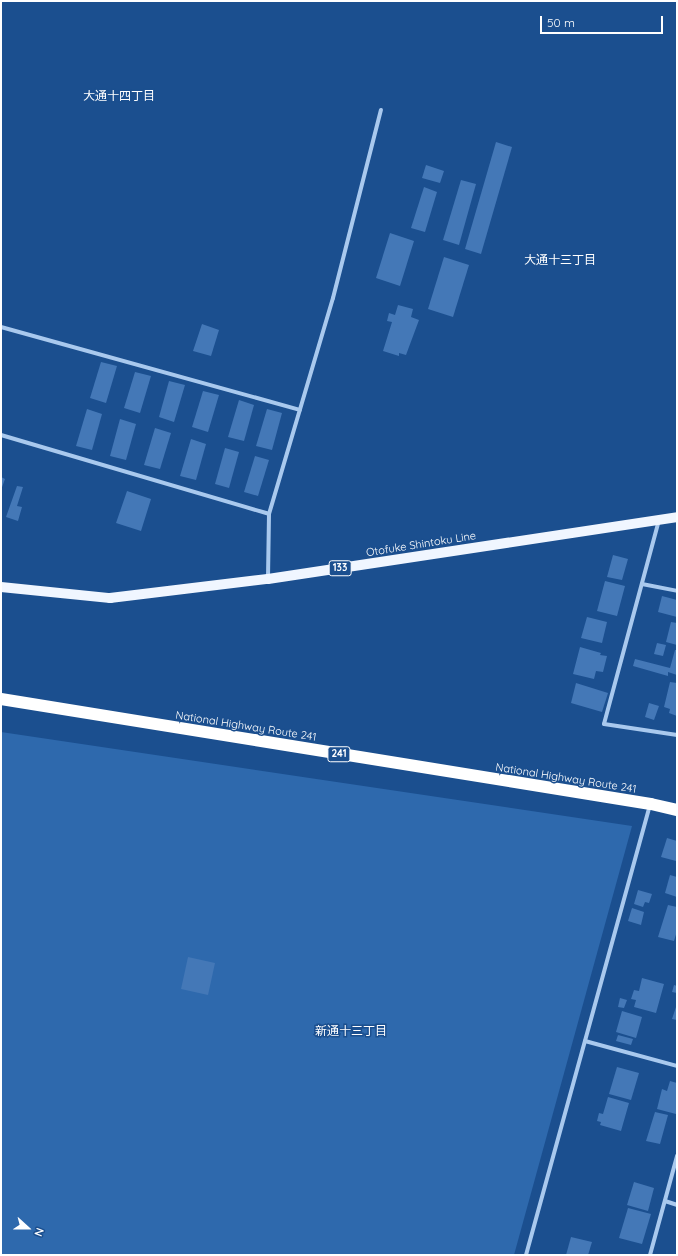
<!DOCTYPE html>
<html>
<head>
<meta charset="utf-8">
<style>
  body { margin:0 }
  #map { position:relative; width:678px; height:1256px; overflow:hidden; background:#1b4f8f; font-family:Quicksand,"Noto Sans JP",sans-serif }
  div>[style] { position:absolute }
  .green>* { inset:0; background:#2e69ad }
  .building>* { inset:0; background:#4478b7 }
  .street>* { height:4px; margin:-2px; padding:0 2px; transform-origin:2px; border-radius:2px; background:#a9c9ee }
  .primary>* { height:10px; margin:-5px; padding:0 5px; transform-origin:5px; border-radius:5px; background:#f0f6ff }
  .highway>* { height:12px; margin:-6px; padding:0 6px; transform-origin:6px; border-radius:6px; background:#fff }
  span { translate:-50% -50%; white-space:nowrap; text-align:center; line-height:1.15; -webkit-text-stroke:3px #1b4f8f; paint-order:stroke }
  .shield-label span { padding:1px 3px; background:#1b4f8f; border:1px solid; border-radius:3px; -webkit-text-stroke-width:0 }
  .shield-label { font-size:10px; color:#fff; font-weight:700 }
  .street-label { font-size:11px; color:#fff }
  .neighbourhood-label { font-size:12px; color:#fff }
  .frame { position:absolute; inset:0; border:2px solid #fff; pointer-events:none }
  .north { position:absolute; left:8px; top:1208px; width:40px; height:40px; -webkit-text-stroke:3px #1b4f8f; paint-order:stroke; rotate:111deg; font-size:11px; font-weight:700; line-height:16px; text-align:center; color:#fff }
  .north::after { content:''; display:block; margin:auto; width:14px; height:18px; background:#fff; clip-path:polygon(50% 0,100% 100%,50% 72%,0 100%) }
  .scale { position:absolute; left:540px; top:16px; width:123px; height:18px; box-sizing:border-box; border:2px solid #fff; border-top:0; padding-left:5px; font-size:12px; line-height:14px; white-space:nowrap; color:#fff; -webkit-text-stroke:3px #1b4f8f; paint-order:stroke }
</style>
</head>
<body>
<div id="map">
  <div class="green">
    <i style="clip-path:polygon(1px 732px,632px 826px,514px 1255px,1px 1255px)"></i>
  </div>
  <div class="building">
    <i style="clip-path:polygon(496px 142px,512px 147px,481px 254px,465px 249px)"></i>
    <i style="clip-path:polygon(426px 165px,444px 171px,440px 183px,422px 178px)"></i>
    <i style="clip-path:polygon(461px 180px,476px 184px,459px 245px,443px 240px)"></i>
    <i style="clip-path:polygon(424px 187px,437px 192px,425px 232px,411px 228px)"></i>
    <i style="clip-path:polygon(390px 233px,414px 241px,400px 286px,376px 278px)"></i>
    <i style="clip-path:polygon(444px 257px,469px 265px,453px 317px,428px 309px)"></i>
    <i style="clip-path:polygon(398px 305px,413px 309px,411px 317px,419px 320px,406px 355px,399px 353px,399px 356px,383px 351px,392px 322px,387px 321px,389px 313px,395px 315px)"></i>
    <i style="clip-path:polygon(202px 324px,219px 330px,211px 356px,193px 351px)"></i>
    <i style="clip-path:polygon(101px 362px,117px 366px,106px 403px,90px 398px)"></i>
    <i style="clip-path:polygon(135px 372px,151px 376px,140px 413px,124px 408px)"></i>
    <i style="clip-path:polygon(169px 381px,185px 385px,174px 422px,159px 417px)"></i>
    <i style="clip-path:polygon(203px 391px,219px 395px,208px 432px,192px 427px)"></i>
    <i style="clip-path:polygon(239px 400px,254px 405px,244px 441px,228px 437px)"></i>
    <i style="clip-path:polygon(87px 409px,102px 414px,92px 450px,76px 446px)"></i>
    <i style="clip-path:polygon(267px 409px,282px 413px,272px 450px,256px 446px)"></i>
    <i style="clip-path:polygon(120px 419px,136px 424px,126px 460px,110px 456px)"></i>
    <i style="clip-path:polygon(155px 428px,171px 433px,160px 469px,144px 465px)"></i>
    <i style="clip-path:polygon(191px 439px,206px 444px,196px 480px,180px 476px)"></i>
    <i style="clip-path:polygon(225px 448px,239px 452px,229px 488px,215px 484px)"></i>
    <i style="clip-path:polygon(255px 456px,269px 460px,258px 496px,244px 492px)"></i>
    <i style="clip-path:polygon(1px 477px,5px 479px,1px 490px)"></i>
    <i style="clip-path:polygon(17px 486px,23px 487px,17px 506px,22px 507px,18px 521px,6px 517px)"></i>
    <i style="clip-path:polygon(127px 491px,151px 499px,141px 531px,116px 523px)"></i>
    <i style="clip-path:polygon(613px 555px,628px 559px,622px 580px,607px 577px)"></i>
    <i style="clip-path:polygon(605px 581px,625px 586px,617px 616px,597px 611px)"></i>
    <i style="clip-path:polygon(662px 596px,677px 600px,677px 617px,658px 612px)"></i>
    <i style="clip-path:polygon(587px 617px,607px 622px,602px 643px,581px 638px)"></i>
    <i style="clip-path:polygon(671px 622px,677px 623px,677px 645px,666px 642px)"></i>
    <i style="clip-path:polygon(657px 643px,666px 645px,663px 656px,654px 654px)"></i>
    <i style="clip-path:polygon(580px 647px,601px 653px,600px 655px,607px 656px,603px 672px,596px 671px,594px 679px,573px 674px)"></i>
    <i style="clip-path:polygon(675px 650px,677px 650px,677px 675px,668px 672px,668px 676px,633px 666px,635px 659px,670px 668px)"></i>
    <i style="clip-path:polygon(670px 682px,677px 683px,677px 716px,669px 713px,670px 709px,664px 707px)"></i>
    <i style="clip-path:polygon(576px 683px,608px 693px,602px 712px,571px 703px)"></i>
    <i style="clip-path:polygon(649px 703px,659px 706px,654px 720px,645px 717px)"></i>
    <i style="clip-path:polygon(667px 838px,677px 841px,676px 861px,661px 857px)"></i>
    <i style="clip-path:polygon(670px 875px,677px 877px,677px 897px,665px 893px)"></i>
    <i style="clip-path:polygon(638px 890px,652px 894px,649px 903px,645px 902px,643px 907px,634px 904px)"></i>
    <i style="clip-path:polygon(668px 905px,677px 907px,677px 931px,674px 941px,658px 937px)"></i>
    <i style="clip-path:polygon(632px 908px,644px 912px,641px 925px,628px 921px)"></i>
    <i style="clip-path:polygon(188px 957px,215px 963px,208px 995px,181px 989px)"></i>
    <i style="clip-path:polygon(642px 978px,664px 984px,656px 1013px,634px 1007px,636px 1000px,631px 999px,634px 990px,639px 991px)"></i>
    <i style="clip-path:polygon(674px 985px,677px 986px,677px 993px,672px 992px)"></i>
    <i style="clip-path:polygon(620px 998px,627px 1000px,624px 1008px,618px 1007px)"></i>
    <i style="clip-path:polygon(677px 1004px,677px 1020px,672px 1019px)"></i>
    <i style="clip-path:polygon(622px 1011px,642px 1017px,636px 1038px,616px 1032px)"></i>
    <i style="clip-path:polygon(618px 1035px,633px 1039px,631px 1045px,616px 1041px)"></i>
    <i style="clip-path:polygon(617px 1067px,639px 1073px,631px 1100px,609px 1094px)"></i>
    <i style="clip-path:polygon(670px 1081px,677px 1083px,676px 1114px,657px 1109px,662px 1089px,667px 1091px)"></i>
    <i style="clip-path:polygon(608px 1097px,629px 1103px,621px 1131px,600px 1125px,601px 1122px,597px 1121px,599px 1113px,603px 1114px)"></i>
    <i style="clip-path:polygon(655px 1112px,668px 1115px,660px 1144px,646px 1141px)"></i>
    <i style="clip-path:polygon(634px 1182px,654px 1188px,648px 1211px,627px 1205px)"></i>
    <i style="clip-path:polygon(628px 1208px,651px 1214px,642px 1244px,619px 1238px)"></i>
    <i style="clip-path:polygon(571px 1237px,592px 1242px,588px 1255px,566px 1255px)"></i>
  </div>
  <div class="street">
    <i style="left:1px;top:327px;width:310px;rotate:15.5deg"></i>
    <i style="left:1px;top:435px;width:279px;rotate:16.4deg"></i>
    <i style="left:659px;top:520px;width:211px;rotate:105.1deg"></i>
    <i style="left:604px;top:724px;width:74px;rotate:8.6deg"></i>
    <i style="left:268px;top:578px;width:64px;rotate:-89.1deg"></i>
    <i style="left:269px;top:514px;width:225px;rotate:-73.5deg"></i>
    <i style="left:333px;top:298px;width:194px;rotate:-75.7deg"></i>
    <i style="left:642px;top:584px;width:36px;rotate:11deg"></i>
    <i style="left:585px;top:1041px;width:95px;rotate:15.2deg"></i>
    <i style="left:665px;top:1201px;width:13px;rotate:18deg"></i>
    <i style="left:526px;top:1255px;width:466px;rotate:-74.6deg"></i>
    <i style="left:650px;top:1255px;width:103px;rotate:-74.7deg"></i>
  </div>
  <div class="primary">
    <i style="left:1px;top:587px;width:110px;rotate:5.8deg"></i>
    <i style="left:110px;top:598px;width:159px;rotate:-6.9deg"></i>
    <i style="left:268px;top:579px;width:414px;rotate:-8.6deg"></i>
  </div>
  <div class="highway">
    <i style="left:1px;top:699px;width:658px;rotate:9.18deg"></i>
    <i style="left:651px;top:804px;width:27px;rotate:13deg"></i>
  </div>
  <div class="shield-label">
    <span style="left:340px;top:568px">133</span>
    <span style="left:339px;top:754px">241</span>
  </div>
  <div class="street-label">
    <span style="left:421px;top:544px;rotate:-9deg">Otofuke Shintoku Line</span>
    <span style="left:246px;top:726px;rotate:9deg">National Highway Route 241</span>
    <span style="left:566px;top:778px;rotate:9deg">National Highway Route 241</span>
  </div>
  <div class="neighbourhood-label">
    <span style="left:119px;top:96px">大通十四丁目</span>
    <span style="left:560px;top:260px">大通十三丁目</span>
    <span style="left:351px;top:1031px">新通十三丁目</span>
  </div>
  <div class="frame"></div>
  <div class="north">N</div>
  <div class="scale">50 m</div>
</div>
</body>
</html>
